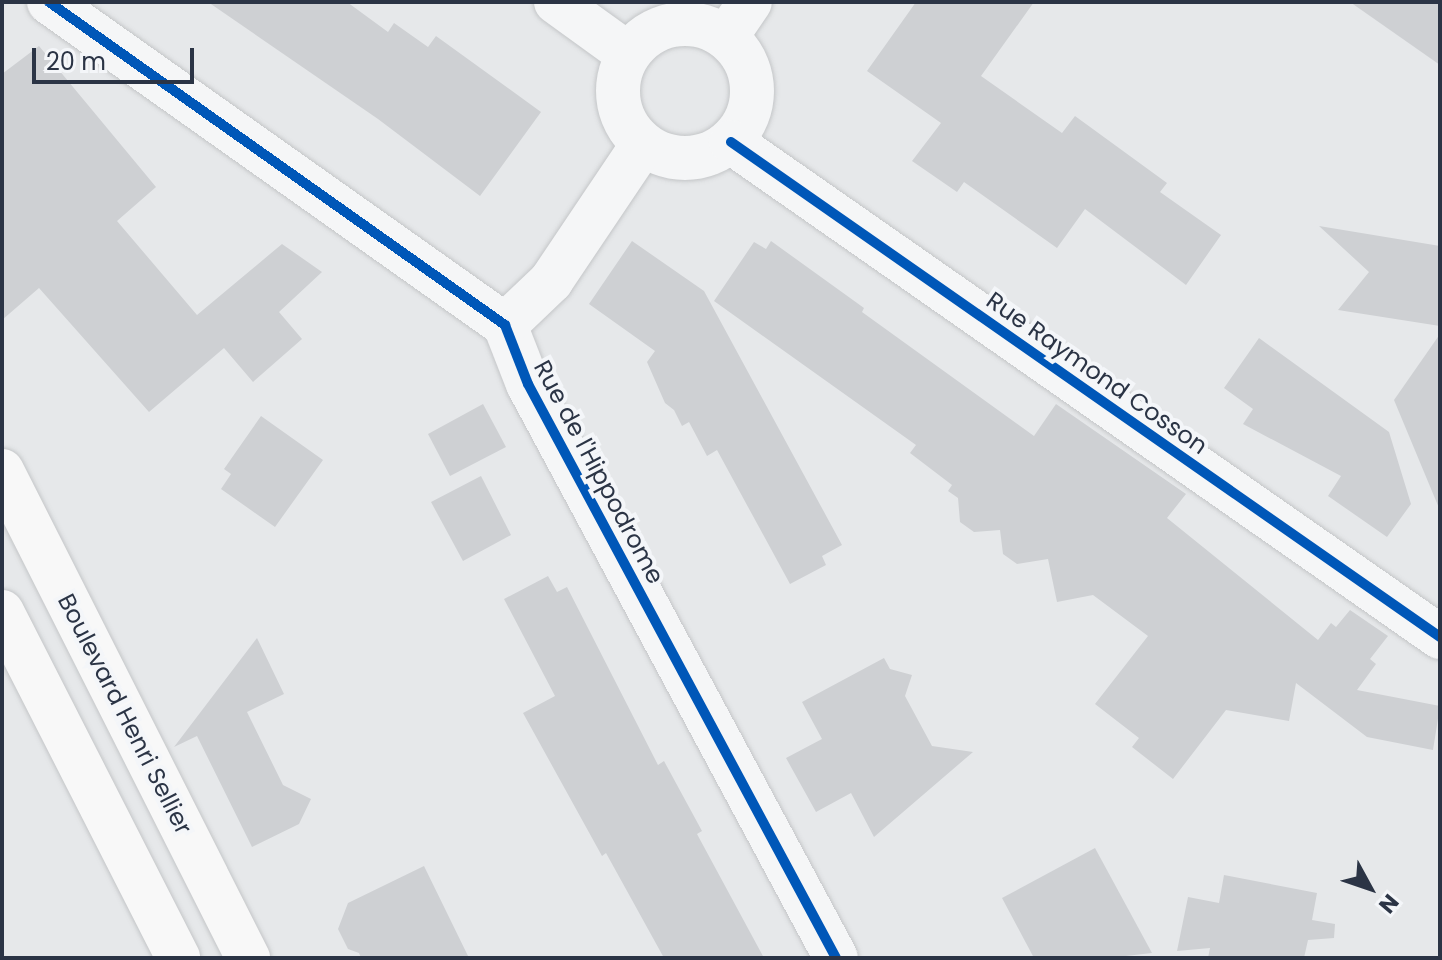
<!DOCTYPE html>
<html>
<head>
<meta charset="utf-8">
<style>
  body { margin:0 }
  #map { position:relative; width:1442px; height:960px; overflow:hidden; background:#e6e8ea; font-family:Poppins,sans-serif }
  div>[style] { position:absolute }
  .building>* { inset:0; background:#ced0d3 }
  .roads { filter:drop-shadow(0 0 2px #c4c6c8) drop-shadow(0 0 2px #c4c6c8) }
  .street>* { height:44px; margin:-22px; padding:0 22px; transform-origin:22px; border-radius:22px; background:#f5f6f7 }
  .street>.ring { margin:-22px; padding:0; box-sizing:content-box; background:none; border:44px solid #f5f6f7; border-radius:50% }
  .primary>* { height:44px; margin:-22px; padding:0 22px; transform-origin:22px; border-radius:22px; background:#f8f8f8 }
  .cycleway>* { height:10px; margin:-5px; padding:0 5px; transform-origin:5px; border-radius:5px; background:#0057b8 }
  span { translate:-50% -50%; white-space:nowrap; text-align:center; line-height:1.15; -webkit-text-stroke:8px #f4f6f9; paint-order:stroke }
  .street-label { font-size:24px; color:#2b3445 }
  .frame { position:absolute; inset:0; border:4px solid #2b3445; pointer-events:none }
  .north { position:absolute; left:1330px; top:848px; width:80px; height:80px; -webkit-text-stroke:6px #f4f6f9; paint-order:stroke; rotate:130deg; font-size:22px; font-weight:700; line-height:32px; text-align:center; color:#2b3445 }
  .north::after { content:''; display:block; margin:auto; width:28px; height:36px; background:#2b3445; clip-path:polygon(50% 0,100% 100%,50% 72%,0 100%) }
  .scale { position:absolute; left:32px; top:48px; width:162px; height:36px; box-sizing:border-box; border:4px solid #2b3445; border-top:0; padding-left:10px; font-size:24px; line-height:28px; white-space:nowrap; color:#2b3445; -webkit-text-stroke:6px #f4f6f9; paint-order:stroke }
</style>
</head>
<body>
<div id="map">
  <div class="building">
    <i style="clip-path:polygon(208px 2px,347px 2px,388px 32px,394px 23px,428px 47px,436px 36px,541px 112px,480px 196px,378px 119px)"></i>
    <i style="clip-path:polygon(916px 2px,1034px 2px,981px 76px,1062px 133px,1075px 116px,1167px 183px,1160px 192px,1221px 235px,1186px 285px,1085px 209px,1057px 248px,964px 182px,957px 192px,912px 161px,941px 123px,867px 71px)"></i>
    <i style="clip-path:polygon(1350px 2px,1440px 2px,1440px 65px)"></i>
    <i style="clip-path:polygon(39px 46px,156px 187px,117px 221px,197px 315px,282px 244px,322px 272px,279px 312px,302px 339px,253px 382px,224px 348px,149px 412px,39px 288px,2px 320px,2px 74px)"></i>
    <i style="clip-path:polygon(1319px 226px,1440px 246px,1440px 326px,1338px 310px,1369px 272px)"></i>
    <i style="clip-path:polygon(632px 241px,704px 291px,842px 545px,822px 556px,826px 565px,790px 584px,717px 450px,707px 456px,689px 422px,682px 426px,674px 410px,665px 403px,647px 362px,655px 351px,589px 304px)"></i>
    <i style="clip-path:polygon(771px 241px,864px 308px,862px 312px,1034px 436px,1056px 404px,1186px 494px,1167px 518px,1318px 640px,1331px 623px,1336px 627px,1350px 610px,1388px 636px,1370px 659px,1376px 664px,1357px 690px,1440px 706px,1433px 750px,1367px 737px,1296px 683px,1289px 721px,1226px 710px,1173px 779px,1132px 747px,1139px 738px,1095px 704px,1148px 636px,1093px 595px,1057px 602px,1048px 559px,1017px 564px,1003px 554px,1000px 530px,974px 532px,960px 522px,958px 498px,948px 491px,952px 485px,910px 453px,916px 445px,714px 301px,754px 242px,766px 249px)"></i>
    <i style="clip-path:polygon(1440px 334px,1440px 508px,1439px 508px,1394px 400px)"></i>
    <i style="clip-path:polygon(1259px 338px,1389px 432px,1411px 504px,1387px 537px,1328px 496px,1341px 476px,1243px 424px,1253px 409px,1224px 388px)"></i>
    <i style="clip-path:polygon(483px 404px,506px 447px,450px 476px,428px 434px)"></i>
    <i style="clip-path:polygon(261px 416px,323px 460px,275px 527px,221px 489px,231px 474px,224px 469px)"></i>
    <i style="clip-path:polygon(481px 476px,511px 535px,463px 561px,431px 502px)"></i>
    <i style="clip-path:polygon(548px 576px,557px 592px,567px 587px,658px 765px,664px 761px,702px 831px,697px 834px,764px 958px,664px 958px,606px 853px,602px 856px,523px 713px,555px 696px,504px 599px)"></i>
    <i style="clip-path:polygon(257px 638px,284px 694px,247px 712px,283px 785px,311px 799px,299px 824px,252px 847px,197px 736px,174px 747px)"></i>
    <i style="clip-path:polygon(884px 658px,890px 669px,912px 675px,905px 696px,932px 746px,973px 752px,874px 837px,851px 793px,816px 812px,786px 758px,822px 739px,802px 702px)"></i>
    <i style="clip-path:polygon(1095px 848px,1152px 953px,1108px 958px,1034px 958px,1002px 898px)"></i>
    <i style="clip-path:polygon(424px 866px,469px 958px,361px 958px,359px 953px,348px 949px,338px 929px,348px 903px)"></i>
    <i style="clip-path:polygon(1224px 875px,1317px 893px,1312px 920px,1335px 924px,1334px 938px,1308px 940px,1304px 958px,1208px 958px,1210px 948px,1177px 951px,1188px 897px,1219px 903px)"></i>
  </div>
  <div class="roads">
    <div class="street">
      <i style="left:49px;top:2px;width:559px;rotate:35.31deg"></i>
      <i style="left:505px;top:325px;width:63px;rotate:68.7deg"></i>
      <i style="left:528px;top:384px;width:651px;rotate:61.78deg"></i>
      <i style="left:556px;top:2px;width:89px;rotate:35.8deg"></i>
      <i class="ring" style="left:618px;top:24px;width:90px;height:90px"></i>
      <i style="left:726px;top:37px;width:42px;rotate:-55.6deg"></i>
      <i style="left:731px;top:142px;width:865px;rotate:34.92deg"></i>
      <i style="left:505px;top:325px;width:64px;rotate:-43.7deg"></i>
      <i style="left:551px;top:281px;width:165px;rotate:-56.1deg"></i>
    </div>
    <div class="primary">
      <i style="left:2px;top:471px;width:546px;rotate:63.2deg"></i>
      <i style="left:2px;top:612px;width:388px;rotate:63deg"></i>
    </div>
  </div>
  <div class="cycleway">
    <i style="left:49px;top:2px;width:559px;rotate:35.31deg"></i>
    <i style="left:505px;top:325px;width:63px;rotate:68.7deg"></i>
    <i style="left:528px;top:384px;width:651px;rotate:61.78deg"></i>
    <i style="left:731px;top:142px;width:865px;rotate:34.92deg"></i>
  </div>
  <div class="street-label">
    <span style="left:1097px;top:373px;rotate:35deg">Rue Raymond Cosson</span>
    <span style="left:599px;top:472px;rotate:62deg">Rue de l'Hippodrome</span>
    <span style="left:125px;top:714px;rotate:63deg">Boulevard Henri Sellier</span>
  </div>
  <div class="frame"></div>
  <div class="north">N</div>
  <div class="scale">20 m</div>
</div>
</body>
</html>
